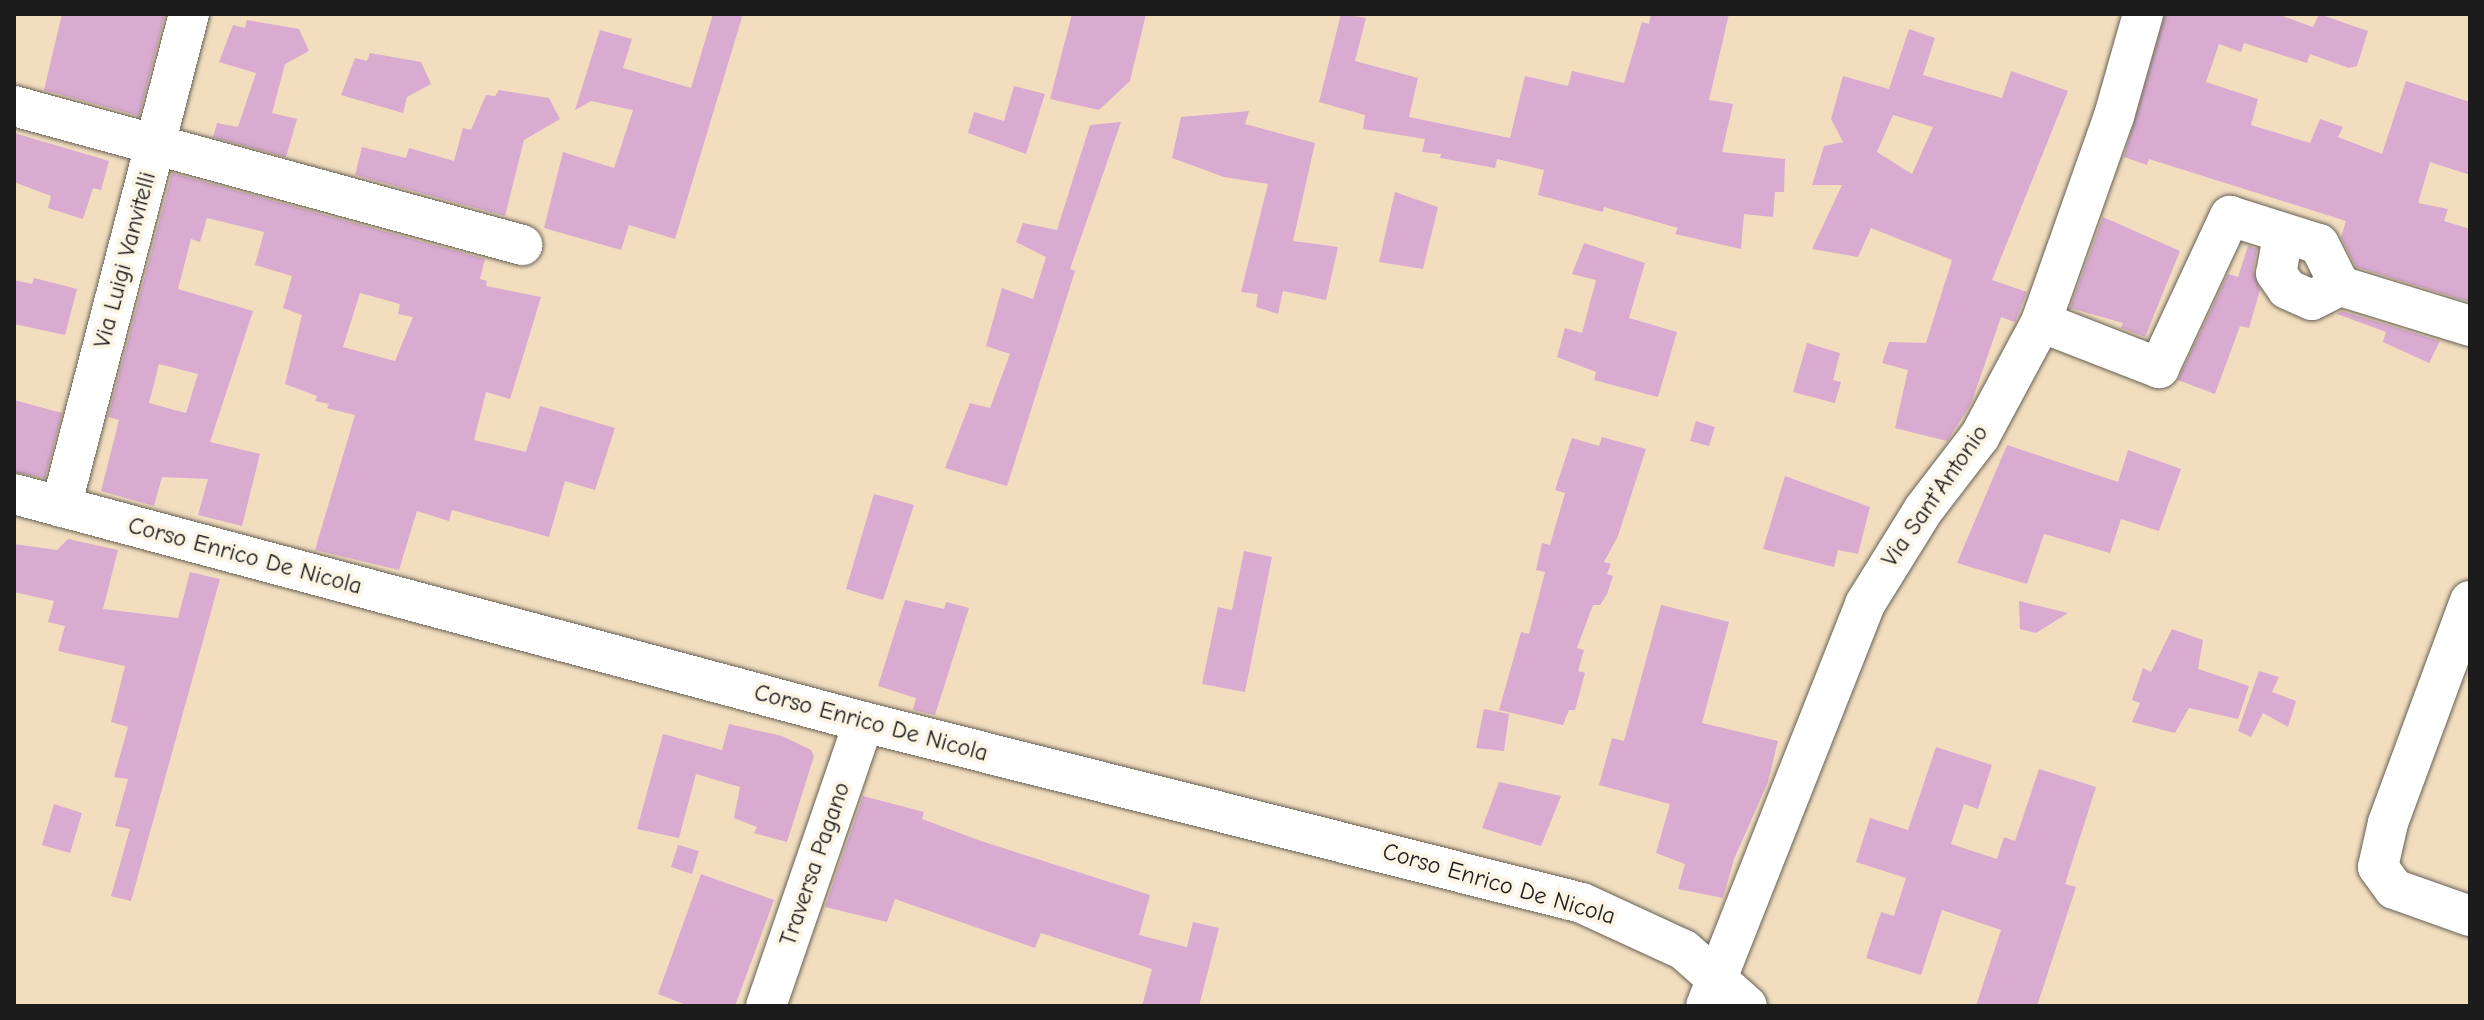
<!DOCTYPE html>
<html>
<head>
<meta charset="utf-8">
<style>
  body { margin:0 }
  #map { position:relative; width:2484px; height:1020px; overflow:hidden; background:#f2debf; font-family:"Comic Neue",sans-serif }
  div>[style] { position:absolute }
  .building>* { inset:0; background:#d9abd1 }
  .roads { filter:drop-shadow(0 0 2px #676055) drop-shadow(0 0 2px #676055) }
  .minor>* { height:40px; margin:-20px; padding:0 20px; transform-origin:20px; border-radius:20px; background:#fff }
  span { translate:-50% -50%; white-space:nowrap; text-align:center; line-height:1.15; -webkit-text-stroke:8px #fcf5e5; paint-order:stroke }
  .street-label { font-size:24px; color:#1c1c1c }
  .frame { position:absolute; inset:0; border:16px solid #1c1c1c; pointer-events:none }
</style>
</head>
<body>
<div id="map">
  <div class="building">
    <i style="clip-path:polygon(62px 14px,165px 14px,139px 116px,44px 90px)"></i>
    <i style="clip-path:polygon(713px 14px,743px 14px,675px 239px,629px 225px,621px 250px,544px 228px,563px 152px,614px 168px,633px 110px,591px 101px,575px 110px,600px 30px,632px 39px,623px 68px,691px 88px)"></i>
    <i style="clip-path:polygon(1072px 14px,1146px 14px,1130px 81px,1099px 110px,1050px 99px)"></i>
    <i style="clip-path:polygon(1341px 14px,1366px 18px,1355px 61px,1418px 78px,1409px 117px,1510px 138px,1525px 76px,1568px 86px,1572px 71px,1624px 83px,1642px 22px,1649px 24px,1651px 14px,1729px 14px,1709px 100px,1733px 104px,1722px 152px,1785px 159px,1784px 192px,1775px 192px,1773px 217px,1744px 214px,1741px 249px,1675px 234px,1678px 228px,1604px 207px,1603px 212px,1538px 195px,1544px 170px,1497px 159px,1495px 168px,1440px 158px,1441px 154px,1422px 152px,1425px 139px,1363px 129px,1365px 115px,1319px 102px)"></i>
    <i style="clip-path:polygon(2165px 14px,2277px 14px,2313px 27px,2319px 14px,2368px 31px,2357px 66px,2349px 68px,2310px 54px,2307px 63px,2244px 43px,2241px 52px,2219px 44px,2206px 82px,2258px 99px,2251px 125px,2310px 143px,2320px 119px,2343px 127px,2338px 137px,2382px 154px,2406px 81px,2470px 102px,2470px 175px,2430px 162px,2418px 203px,2448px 209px,2444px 221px,2470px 229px,2470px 302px,2356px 267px,2341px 237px,2346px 221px,2149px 159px,2147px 165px,2124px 157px)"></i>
    <i style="clip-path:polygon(247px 20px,299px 29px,309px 51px,285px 64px,272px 113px,297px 119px,286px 157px,213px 137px,217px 123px,238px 127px,256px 73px,219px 62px,233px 25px,245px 28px)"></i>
    <i style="clip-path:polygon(evenodd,1909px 29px,1935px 38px,1923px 75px,2002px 98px,2011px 71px,2068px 91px,1992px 280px,2027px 292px,2015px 322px,2001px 317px,1971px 404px,1947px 441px,1895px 428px,1908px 370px,1882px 363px,1889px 342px,1926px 343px,1952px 260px,1871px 228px,1858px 257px,1812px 249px,1842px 185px,1812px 185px,1824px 146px,1843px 142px,1831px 119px,1843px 76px,1889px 89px,1909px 29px,1893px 115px,1933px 127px,1912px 174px,1877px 152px,1893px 115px)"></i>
    <i style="clip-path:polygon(370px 53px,421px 62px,431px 84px,407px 97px,403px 113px,341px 95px,355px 58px,367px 61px)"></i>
    <i style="clip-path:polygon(1014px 86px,1045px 94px,1026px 154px,968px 133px,974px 112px,1004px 121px)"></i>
    <i style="clip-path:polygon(499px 90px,549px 98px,560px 119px,524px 140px,505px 216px,355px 175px,362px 147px,406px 158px,409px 148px,454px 161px,463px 128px,471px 130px,486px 95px,495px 96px)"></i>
    <i style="clip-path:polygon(1249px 111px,1245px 124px,1315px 143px,1293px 241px,1338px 247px,1326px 300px,1283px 291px,1278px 314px,1256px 307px,1258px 294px,1241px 292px,1268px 184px,1224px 177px,1172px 158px,1181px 117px)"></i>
    <i style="clip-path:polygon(1121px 122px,1070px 269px,1075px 271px,1007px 486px,945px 468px,970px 403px,990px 408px,1010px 354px,986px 346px,1002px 288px,1033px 299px,1046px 257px,1016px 242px,1023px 223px,1057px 230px,1090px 125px)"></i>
    <i style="clip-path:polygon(14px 133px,109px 161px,101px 190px,93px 188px,83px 219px,48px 208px,51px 196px,14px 182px)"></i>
    <i style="clip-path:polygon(evenodd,172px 173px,485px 259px,480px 279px,487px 281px,486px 286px,541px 297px,510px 399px,486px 392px,474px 440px,526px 452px,540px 406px,615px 428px,595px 490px,565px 481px,549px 537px,452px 510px,449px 521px,417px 511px,399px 570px,315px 550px,355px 415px,327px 408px,329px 404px,315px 401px,317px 396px,285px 384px,302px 315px,283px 308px,292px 276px,255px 265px,264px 232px,207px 218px,200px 242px,191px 239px,178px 289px,253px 311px,210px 442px,260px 454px,242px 526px,198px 515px,208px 479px,162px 477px,154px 506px,101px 491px,119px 420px,108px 417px,172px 173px,360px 293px,400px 304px,398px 314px,413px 317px,395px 361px,343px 347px,360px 293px,172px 173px,159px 364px,198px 374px,186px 413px,149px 403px,159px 364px)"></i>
    <i style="clip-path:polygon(1395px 192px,1438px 207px,1423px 269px,1379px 262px)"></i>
    <i style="clip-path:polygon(2103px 217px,2180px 251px,2145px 337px,2121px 328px,2123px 323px,2070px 308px)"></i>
    <i style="clip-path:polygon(1584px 243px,1645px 263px,1629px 318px,1677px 332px,1658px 397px,1594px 380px,1596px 372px,1557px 357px,1565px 328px,1582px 333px,1596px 280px,1572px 274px)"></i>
    <i style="clip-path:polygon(2248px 246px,2257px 249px,2253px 270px,2260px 290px,2249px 328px,2240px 326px,2215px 394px,2178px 380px,2228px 274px,2238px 277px)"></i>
    <i style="clip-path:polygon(34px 278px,77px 289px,65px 335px,14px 324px,14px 280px,32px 284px)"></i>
    <i style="clip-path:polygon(2342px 311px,2440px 341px,2429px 363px,2383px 342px,2386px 332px,2337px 314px)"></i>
    <i style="clip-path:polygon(1807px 343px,1840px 353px,1833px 380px,1841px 382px,1835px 403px,1793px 392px)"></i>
    <i style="clip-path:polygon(14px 400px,62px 413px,45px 478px,14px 472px)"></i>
    <i style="clip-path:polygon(1696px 421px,1715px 427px,1709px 446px,1690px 441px)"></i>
    <i style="clip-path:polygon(1602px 437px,1646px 449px,1618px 536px,1604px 562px,1611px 564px,1607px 574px,1613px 576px,1607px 594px,1600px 605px,1593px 605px,1577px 648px,1584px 650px,1578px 671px,1585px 673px,1575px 710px,1569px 710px,1563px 725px,1499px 710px,1521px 632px,1529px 634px,1545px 572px,1536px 570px,1542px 543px,1550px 545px,1565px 493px,1555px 490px,1572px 438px,1599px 446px)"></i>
    <i style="clip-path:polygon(2007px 445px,2118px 482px,2128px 450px,2181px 469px,2159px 531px,2121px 519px,2110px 553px,2044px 534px,2027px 584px,1957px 563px)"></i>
    <i style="clip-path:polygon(1785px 476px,1870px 507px,1858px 554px,1838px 550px,1834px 567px,1763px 549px)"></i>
    <i style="clip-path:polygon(874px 494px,914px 505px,883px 600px,846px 589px)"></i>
    <i style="clip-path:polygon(68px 539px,118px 550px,103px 609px,178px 618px,190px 572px,220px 579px,131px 901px,111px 896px,130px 829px,115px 826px,128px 779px,114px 777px,128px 727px,111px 722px,125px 666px,58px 651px,65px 626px,48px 622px,54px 601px,14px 592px,14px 544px,57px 550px)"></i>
    <i style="clip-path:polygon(1244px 551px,1272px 557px,1245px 692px,1202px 684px,1218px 607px,1232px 610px)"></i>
    <i style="clip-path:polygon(905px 600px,944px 609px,946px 602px,969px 608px,935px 715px,913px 710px,916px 698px,878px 686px)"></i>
    <i style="clip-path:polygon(2019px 601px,2068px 613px,2036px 633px,2020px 629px)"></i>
    <i style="clip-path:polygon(1661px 605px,1729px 622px,1702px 723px,1778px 741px,1768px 782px,1734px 859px,1723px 898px,1678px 889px,1685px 864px,1656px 853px,1670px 804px,1599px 785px,1612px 738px,1624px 741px)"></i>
    <i style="clip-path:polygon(2172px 629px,2203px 640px,2198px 669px,2249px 686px,2238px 719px,2189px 708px,2175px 733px,2132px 722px,2140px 703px,2132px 700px,2143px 668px,2151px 672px)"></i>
    <i style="clip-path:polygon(2259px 671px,2279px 677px,2272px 692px,2296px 701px,2288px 727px,2263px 713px,2251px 737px,2238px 731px)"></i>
    <i style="clip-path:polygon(1484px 709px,1509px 714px,1504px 751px,1476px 748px)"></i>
    <i style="clip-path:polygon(729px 724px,782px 736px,811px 750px,814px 756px,787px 842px,754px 833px,757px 827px,734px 818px,740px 787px,696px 774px,679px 838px,637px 829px,663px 734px,722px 750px)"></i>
    <i style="clip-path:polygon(1936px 747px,1992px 765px,1978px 809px,1964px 804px,1951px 844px,1997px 859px,2004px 837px,2015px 841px,2039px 769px,2096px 787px,2065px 884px,2076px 887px,2037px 1006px,1976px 1006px,2001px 930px,1942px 910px,1921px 975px,1866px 958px,1881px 912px,1894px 916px,1906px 878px,1856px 862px,1870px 818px,1908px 830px)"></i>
    <i style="clip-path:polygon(1499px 782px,1561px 796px,1541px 846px,1482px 828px)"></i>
    <i style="clip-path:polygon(863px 796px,924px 812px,922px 819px,981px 841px,1150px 895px,1139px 935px,1187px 947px,1193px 922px,1219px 928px,1199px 1006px,1142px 1006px,1152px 969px,1041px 933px,1035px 948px,895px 899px,887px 922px,825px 907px)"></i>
    <i style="clip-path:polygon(54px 804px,82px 813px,70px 853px,42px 845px)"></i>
    <i style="clip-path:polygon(678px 845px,699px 851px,692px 874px,671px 867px)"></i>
    <i style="clip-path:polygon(701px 874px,774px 900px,735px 1006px,689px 1006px,658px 994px)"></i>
  </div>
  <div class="roads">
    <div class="minor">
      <i style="left:14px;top:106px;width:527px;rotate:15.3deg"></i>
      <i style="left:2283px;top:235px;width:39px;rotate:100deg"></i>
      <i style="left:2276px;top:273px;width:19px;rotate:55deg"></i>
      <i style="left:2287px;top:289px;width:27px;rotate:24deg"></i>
      <i style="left:2312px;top:300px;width:31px;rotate:-27deg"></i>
      <i style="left:2340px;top:286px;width:136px;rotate:17.1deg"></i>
      <i style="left:2041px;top:322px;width:127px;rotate:21.3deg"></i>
      <i style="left:2159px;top:368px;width:168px;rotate:-65deg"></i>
      <i style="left:2230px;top:216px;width:93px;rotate:17.5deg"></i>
      <i style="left:2319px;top:244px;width:47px;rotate:63.4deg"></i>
      <i style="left:14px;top:494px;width:880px;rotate:15.02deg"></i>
      <i style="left:864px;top:722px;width:740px;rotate:14.15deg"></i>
      <i style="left:1582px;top:903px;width:112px;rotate:24.7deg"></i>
      <i style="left:1684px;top:950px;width:84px;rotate:41.6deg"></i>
      <i style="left:61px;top:507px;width:509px;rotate:-75.45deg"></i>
      <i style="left:2470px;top:601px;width:237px;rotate:110.3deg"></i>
      <i style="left:2388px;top:823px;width:45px;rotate:102.8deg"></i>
      <i style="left:2378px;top:867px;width:27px;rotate:54deg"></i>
      <i style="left:2394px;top:889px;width:81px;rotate:19.6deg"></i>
      <i style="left:766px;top:1006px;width:300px;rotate:-71deg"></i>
      <i style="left:1706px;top:1006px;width:432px;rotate:-68.4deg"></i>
      <i style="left:1865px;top:604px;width:112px;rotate:-58.2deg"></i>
      <i style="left:1924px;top:509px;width:92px;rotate:-52.5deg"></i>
      <i style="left:1980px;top:436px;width:129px;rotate:-61.8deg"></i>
      <i style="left:2041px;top:322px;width:219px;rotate:-70.5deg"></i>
      <i style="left:2114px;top:116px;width:106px;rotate:-74.1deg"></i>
    </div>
  </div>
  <div class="street-label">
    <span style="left:125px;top:260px;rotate:-75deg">Via Luigi Vanvitelli</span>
    <span style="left:1935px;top:496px;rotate:-55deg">Via Sant'Antonio</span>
    <span style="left:245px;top:556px;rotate:15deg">Corso Enrico De Nicola</span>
    <span style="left:871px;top:723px;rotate:15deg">Corso Enrico De Nicola</span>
    <span style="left:815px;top:864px;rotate:-71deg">Traversa Pagano</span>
    <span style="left:1499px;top:884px;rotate:16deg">Corso Enrico De Nicola</span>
  </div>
  <div class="frame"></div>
</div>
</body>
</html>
